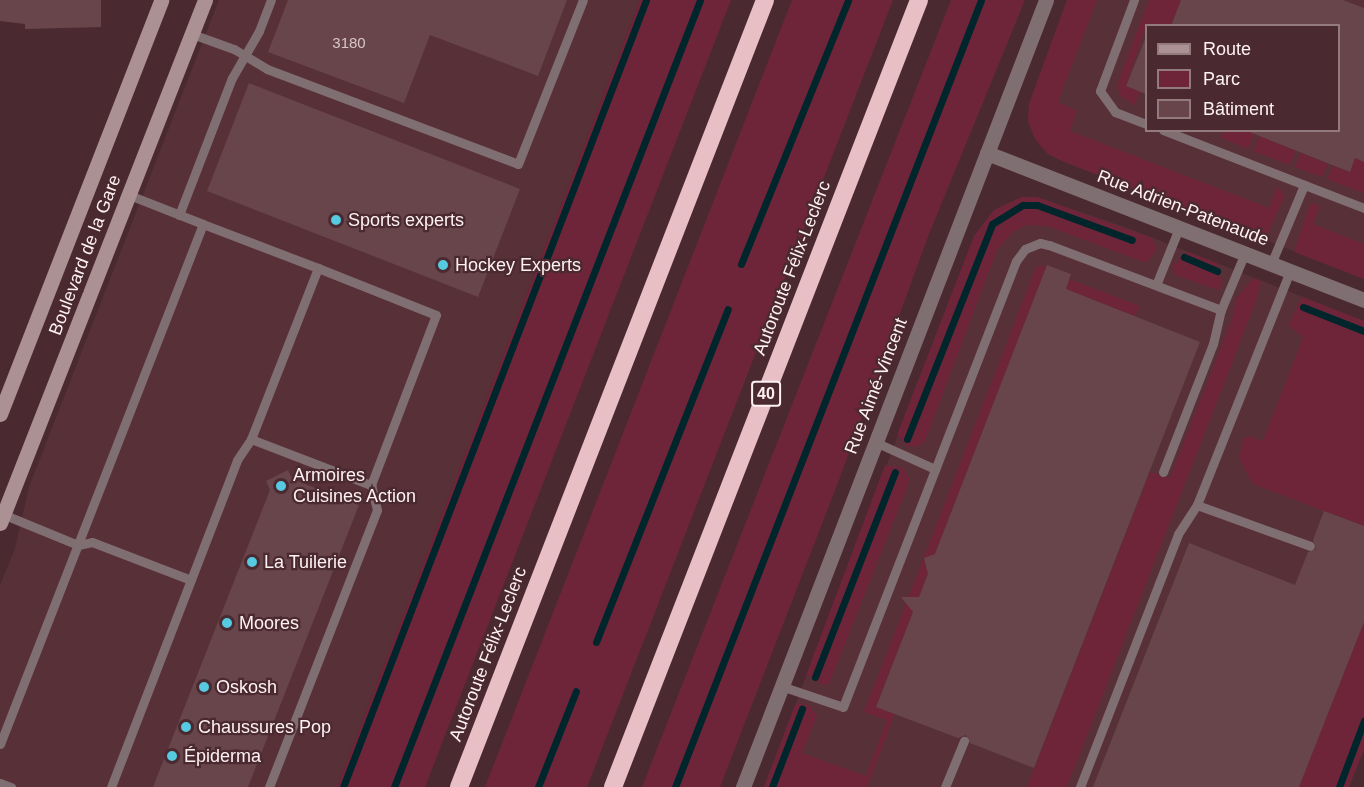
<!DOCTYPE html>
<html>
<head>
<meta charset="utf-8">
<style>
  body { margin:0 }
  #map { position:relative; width:1364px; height:787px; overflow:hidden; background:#4a2a30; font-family:Arial,sans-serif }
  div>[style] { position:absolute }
  .built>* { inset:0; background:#583038 }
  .green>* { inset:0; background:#6e2539 }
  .stream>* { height:7px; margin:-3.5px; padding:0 3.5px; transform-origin:3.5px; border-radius:3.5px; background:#00252b }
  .building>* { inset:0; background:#67454b }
  .lane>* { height:9px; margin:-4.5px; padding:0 4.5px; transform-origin:4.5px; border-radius:4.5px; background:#806f72 }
  .street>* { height:15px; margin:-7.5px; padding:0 7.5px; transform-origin:7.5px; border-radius:7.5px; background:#806f72 }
  .secondary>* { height:15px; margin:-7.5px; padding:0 7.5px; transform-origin:7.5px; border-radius:7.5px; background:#ab9094 }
  .highway>* { height:18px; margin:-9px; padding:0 9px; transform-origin:9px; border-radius:9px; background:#e9bfc6 }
  .dots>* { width:16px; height:16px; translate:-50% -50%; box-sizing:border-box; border:3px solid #4a2a30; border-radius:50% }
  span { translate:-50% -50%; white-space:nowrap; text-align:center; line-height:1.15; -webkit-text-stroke:4.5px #4a2a30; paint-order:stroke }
  .number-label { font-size:15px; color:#d8c6c9 }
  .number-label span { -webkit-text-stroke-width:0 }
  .shield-label span { padding:2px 4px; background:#4a2a30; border:2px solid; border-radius:4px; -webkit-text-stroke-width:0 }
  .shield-label { font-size:16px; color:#fef1f3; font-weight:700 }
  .street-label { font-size:18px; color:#fef1f3 }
  .poi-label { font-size:18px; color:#fef1f3 }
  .left { translate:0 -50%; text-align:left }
  .legend { position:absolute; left:1145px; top:24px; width:195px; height:108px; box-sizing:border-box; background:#4a2a30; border:2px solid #927a7e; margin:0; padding:8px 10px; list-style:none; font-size:18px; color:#fef1f3 }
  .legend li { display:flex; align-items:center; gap:12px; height:30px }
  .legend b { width:30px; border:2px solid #927a7e }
</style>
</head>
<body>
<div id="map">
  <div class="built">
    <i style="clip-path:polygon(219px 0,640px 0,337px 787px,0 787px,0 585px,15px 549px,29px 487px)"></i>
    <i style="clip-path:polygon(evenodd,1067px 0,1364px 0,1364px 279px,1048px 154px,1035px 139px,1028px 121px,1029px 104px,1067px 0,1146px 26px,1338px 26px,1338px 130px,1146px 130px,1146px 26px)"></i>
    <i style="clip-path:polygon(1022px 197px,1037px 197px,1130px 229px,1364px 321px,1364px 749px,1349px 787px,764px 787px,974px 236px,994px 210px)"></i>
  </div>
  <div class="green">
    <i style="clip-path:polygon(640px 0,731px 0,425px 787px,337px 787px)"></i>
    <i style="clip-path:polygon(792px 0,893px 0,587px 787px,485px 787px)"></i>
    <i style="clip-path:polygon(951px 0,1025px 0,929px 234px,839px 480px,720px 787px,642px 787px)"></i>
    <i style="clip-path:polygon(1067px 0,1097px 0,1058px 102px,1077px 111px,1070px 131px,1269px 208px,1276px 188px,1282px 190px,1285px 196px,1264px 241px,1062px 161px,1048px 154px,1035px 139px,1028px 121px,1029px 104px)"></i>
    <i style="clip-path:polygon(1149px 0,1181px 0,1171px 25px,1146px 26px,1126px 86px,1140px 92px,1135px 105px,1120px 96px,1117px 84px)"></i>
    <i style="clip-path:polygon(1278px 130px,1273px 142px,1296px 151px,1290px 165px,1253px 151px,1262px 131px)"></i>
    <i style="clip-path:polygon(1224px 131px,1256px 131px,1248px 149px,1221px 138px)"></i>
    <i style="clip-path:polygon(1301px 153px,1328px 164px,1322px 177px,1294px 167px)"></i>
    <i style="clip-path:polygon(1355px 158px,1364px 162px,1363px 193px,1327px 179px,1333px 166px,1350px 172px)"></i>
    <i style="clip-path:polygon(1022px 197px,1037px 197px,1152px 238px,1157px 250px,1146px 263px,1047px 226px,1027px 225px,1014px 231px,997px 250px,925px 441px,917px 447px,906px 445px,897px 435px,974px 236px,994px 210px)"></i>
    <i style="clip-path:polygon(1313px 203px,1320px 206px,1313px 224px,1364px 244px,1364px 279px,1294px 252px,1309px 206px)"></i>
    <i style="clip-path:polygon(1188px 252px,1217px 263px,1222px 284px,1218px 290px,1175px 275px,1172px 265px)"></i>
    <i style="clip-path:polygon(1047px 265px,935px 554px,925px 561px,929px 571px,919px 597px,909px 603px,913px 612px,876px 706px,895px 714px,867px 787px,764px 787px,795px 705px,799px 703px,810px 706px,817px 716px,802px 753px,866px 776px,887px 720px,864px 712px,1036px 267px)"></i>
    <i style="clip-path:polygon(1253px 278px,1261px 281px,1257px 299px,1067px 787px,1027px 787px,1150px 472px,1170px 478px,1232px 319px,1236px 299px)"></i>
    <i style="clip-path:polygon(1069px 279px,1140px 306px,1135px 316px,1065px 289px)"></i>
    <i style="clip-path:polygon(1302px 297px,1364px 321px,1364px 526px,1253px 484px,1239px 459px,1243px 439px,1249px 436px,1263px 441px,1303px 337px,1288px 325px)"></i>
    <i style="clip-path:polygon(885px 465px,903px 468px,910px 480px,829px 684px,823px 685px,806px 675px)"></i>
    <i style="clip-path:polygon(1364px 622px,1364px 749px,1349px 787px,1299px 787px)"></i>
  </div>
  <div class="stream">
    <i style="left:1184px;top:257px;width:36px;rotate:23deg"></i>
    <i style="left:741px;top:264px;width:285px;rotate:-67.9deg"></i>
    <i style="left:1303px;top:307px;width:66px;rotate:21.5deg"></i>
    <i style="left:907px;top:439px;width:231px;rotate:-68.4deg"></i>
    <i style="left:992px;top:224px;width:36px;rotate:-32deg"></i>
    <i style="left:1023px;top:205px;width:14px"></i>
    <i style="left:1037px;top:205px;width:101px;rotate:20.2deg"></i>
    <i style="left:596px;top:642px;width:358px;rotate:-68.4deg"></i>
    <i style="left:815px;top:677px;width:220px;rotate:-68.7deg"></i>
    <i style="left:343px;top:787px;width:843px;rotate:-68.94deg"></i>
    <i style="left:394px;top:787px;width:844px;rotate:-68.75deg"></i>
    <i style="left:538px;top:787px;width:103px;rotate:-68.4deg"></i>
    <i style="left:675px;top:787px;width:844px;rotate:-68.75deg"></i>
    <i style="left:772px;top:787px;width:84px;rotate:-69deg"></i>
    <i style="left:1339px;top:787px;width:71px;rotate:-69.3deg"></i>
  </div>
  <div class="building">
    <i style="clip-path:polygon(0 0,101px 0,101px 27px,25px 29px,25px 24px,0 21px)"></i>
    <i style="clip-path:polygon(288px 0,567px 0,538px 76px,430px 35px,404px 103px,268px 52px)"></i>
    <i style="clip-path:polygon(1181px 0,1343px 0,1364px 8px,1364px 162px,1355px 158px,1350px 172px,1247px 131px,1338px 130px,1338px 26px,1171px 26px)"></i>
    <i style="clip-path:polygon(1146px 37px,1146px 94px,1126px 86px)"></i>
    <i style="clip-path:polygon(249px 83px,520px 189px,478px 297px,207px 191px)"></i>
    <i style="clip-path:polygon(1047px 265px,1071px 274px,1066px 289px,1200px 342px,1034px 768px,970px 743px,966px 735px,958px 738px,876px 707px,913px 612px,901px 597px,919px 597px,928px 574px,924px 558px,935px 554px)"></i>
    <i style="clip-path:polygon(288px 470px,292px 479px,359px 505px,248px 787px,153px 787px,270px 490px,266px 481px)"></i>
    <i style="clip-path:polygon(1324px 511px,1364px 526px,1364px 622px,1299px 787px,1093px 787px,1189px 543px,1295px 585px,1308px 552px,1316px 549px,1313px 540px)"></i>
  </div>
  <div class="lane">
    <i style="left:1134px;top:0;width:97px;rotate:110.5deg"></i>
    <i style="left:1100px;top:91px;width:26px;rotate:54deg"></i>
    <i style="left:1115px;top:112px;width:33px;rotate:21deg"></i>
    <i style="left:192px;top:34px;width:45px;rotate:19.7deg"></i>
    <i style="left:234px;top:49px;width:39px;rotate:31deg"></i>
    <i style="left:267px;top:69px;width:268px;rotate:20.7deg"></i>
    <i style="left:518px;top:164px;width:176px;rotate:-68.4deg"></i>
    <i style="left:1163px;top:130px;width:216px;rotate:21.2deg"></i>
    <i style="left:179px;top:215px;width:147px;rotate:-68.9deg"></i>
    <i style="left:232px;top:78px;width:54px;rotate:-60.1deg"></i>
    <i style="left:259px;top:31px;width:33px;rotate:-69deg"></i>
    <i style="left:1271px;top:264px;width:86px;rotate:-67.3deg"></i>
    <i style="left:1290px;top:271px;width:252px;rotate:111.7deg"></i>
    <i style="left:1197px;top:505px;width:120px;rotate:19.9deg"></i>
    <i style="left:1156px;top:285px;width:61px;rotate:-68deg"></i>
    <i style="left:251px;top:439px;width:129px;rotate:21deg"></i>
    <i style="left:371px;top:485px;width:182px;rotate:-69.1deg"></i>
    <i style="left:436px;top:315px;width:127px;rotate:-158.3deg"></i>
    <i style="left:875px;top:442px;width:66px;rotate:24.2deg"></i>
    <i style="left:1163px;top:472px;width:137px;rotate:-68.7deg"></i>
    <i style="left:1213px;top:344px;width:35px;rotate:-77deg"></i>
    <i style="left:0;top:513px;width:84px;rotate:22.3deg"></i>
    <i style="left:78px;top:545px;width:14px;rotate:-12deg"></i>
    <i style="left:92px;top:542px;width:106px;rotate:21deg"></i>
    <i style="left:781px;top:686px;width:65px;rotate:18.7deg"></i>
    <i style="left:843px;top:707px;width:478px;rotate:-68.8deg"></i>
    <i style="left:1016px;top:261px;width:15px;rotate:-53deg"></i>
    <i style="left:1025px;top:249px;width:16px;rotate:-22deg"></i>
    <i style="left:1040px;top:243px;width:9px;rotate:13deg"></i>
    <i style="left:1049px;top:245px;width:184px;rotate:20.7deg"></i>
    <i style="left:1221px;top:310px;width:62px;rotate:-67.2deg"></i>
    <i style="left:0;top:744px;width:558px;rotate:-68.68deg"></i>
    <i style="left:203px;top:224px;width:79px;rotate:-158.6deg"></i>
    <i style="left:0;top:783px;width:12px;rotate:20deg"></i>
    <i style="left:111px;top:787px;width:350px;rotate:-68.9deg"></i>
    <i style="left:237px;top:460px;width:25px;rotate:-56deg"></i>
    <i style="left:251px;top:439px;width:184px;rotate:-68.6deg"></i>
    <i style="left:318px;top:268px;width:123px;rotate:-159.1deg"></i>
    <i style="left:269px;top:787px;width:297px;rotate:-68.7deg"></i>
    <i style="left:377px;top:510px;width:26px;rotate:-103deg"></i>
    <i style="left:945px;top:787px;width:50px;rotate:-67.6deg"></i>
    <i style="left:1080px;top:787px;width:271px;rotate:-68.8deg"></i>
    <i style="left:1178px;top:534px;width:35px;rotate:-57deg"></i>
  </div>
  <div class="street">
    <i style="left:987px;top:153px;width:405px;rotate:21.3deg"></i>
    <i style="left:743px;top:787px;width:843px;rotate:-68.94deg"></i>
  </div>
  <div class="secondary">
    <i style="left:0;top:414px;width:444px;rotate:-68.7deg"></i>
    <i style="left:0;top:523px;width:562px;rotate:-68.6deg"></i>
  </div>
  <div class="highway">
    <i style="left:459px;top:787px;width:844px;rotate:-68.75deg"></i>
    <i style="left:613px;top:787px;width:844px;rotate:-68.75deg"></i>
  </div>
  <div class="dots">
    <i style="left:336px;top:220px;background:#55cae0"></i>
    <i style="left:443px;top:265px;background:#55cae0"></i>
    <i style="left:281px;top:486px;background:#55cae0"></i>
    <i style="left:252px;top:562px;background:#55cae0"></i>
    <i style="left:227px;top:623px;background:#55cae0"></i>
    <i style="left:204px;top:687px;background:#55cae0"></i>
    <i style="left:186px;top:727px;background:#55cae0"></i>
    <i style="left:172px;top:756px;background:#55cae0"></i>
  </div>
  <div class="number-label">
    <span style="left:349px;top:43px">3180</span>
  </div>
  <div class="shield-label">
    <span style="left:766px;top:394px">40</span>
  </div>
  <div class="street-label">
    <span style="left:1183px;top:208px;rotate:21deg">Rue Adrien-Patenaude</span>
    <span style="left:85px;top:255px;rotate:-69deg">Boulevard de la Gare</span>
    <span style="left:792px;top:268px;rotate:-69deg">Autoroute Félix-Leclerc</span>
    <span style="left:876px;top:386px;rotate:-69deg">Rue Aimé-Vincent</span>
    <span style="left:488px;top:654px;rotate:-69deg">Autoroute Félix-Leclerc</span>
  </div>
  <div class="poi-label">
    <span class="left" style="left:348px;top:220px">Sports experts</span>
    <span class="left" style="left:455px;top:265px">Hockey Experts</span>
    <span class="left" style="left:293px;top:486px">Armoires<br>Cuisines Action</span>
    <span class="left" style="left:264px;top:562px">La Tuilerie</span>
    <span class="left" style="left:239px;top:623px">Moores</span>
    <span class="left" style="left:216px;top:687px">Oskosh</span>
    <span class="left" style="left:198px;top:727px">Chaussures Pop</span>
    <span class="left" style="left:184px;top:756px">Épiderma</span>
  </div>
  <ul class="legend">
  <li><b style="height:8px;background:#ab9094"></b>Route</li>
  <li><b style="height:16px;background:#6e2539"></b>Parc</li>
  <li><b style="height:16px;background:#67454b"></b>Bâtiment</li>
  </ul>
</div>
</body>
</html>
